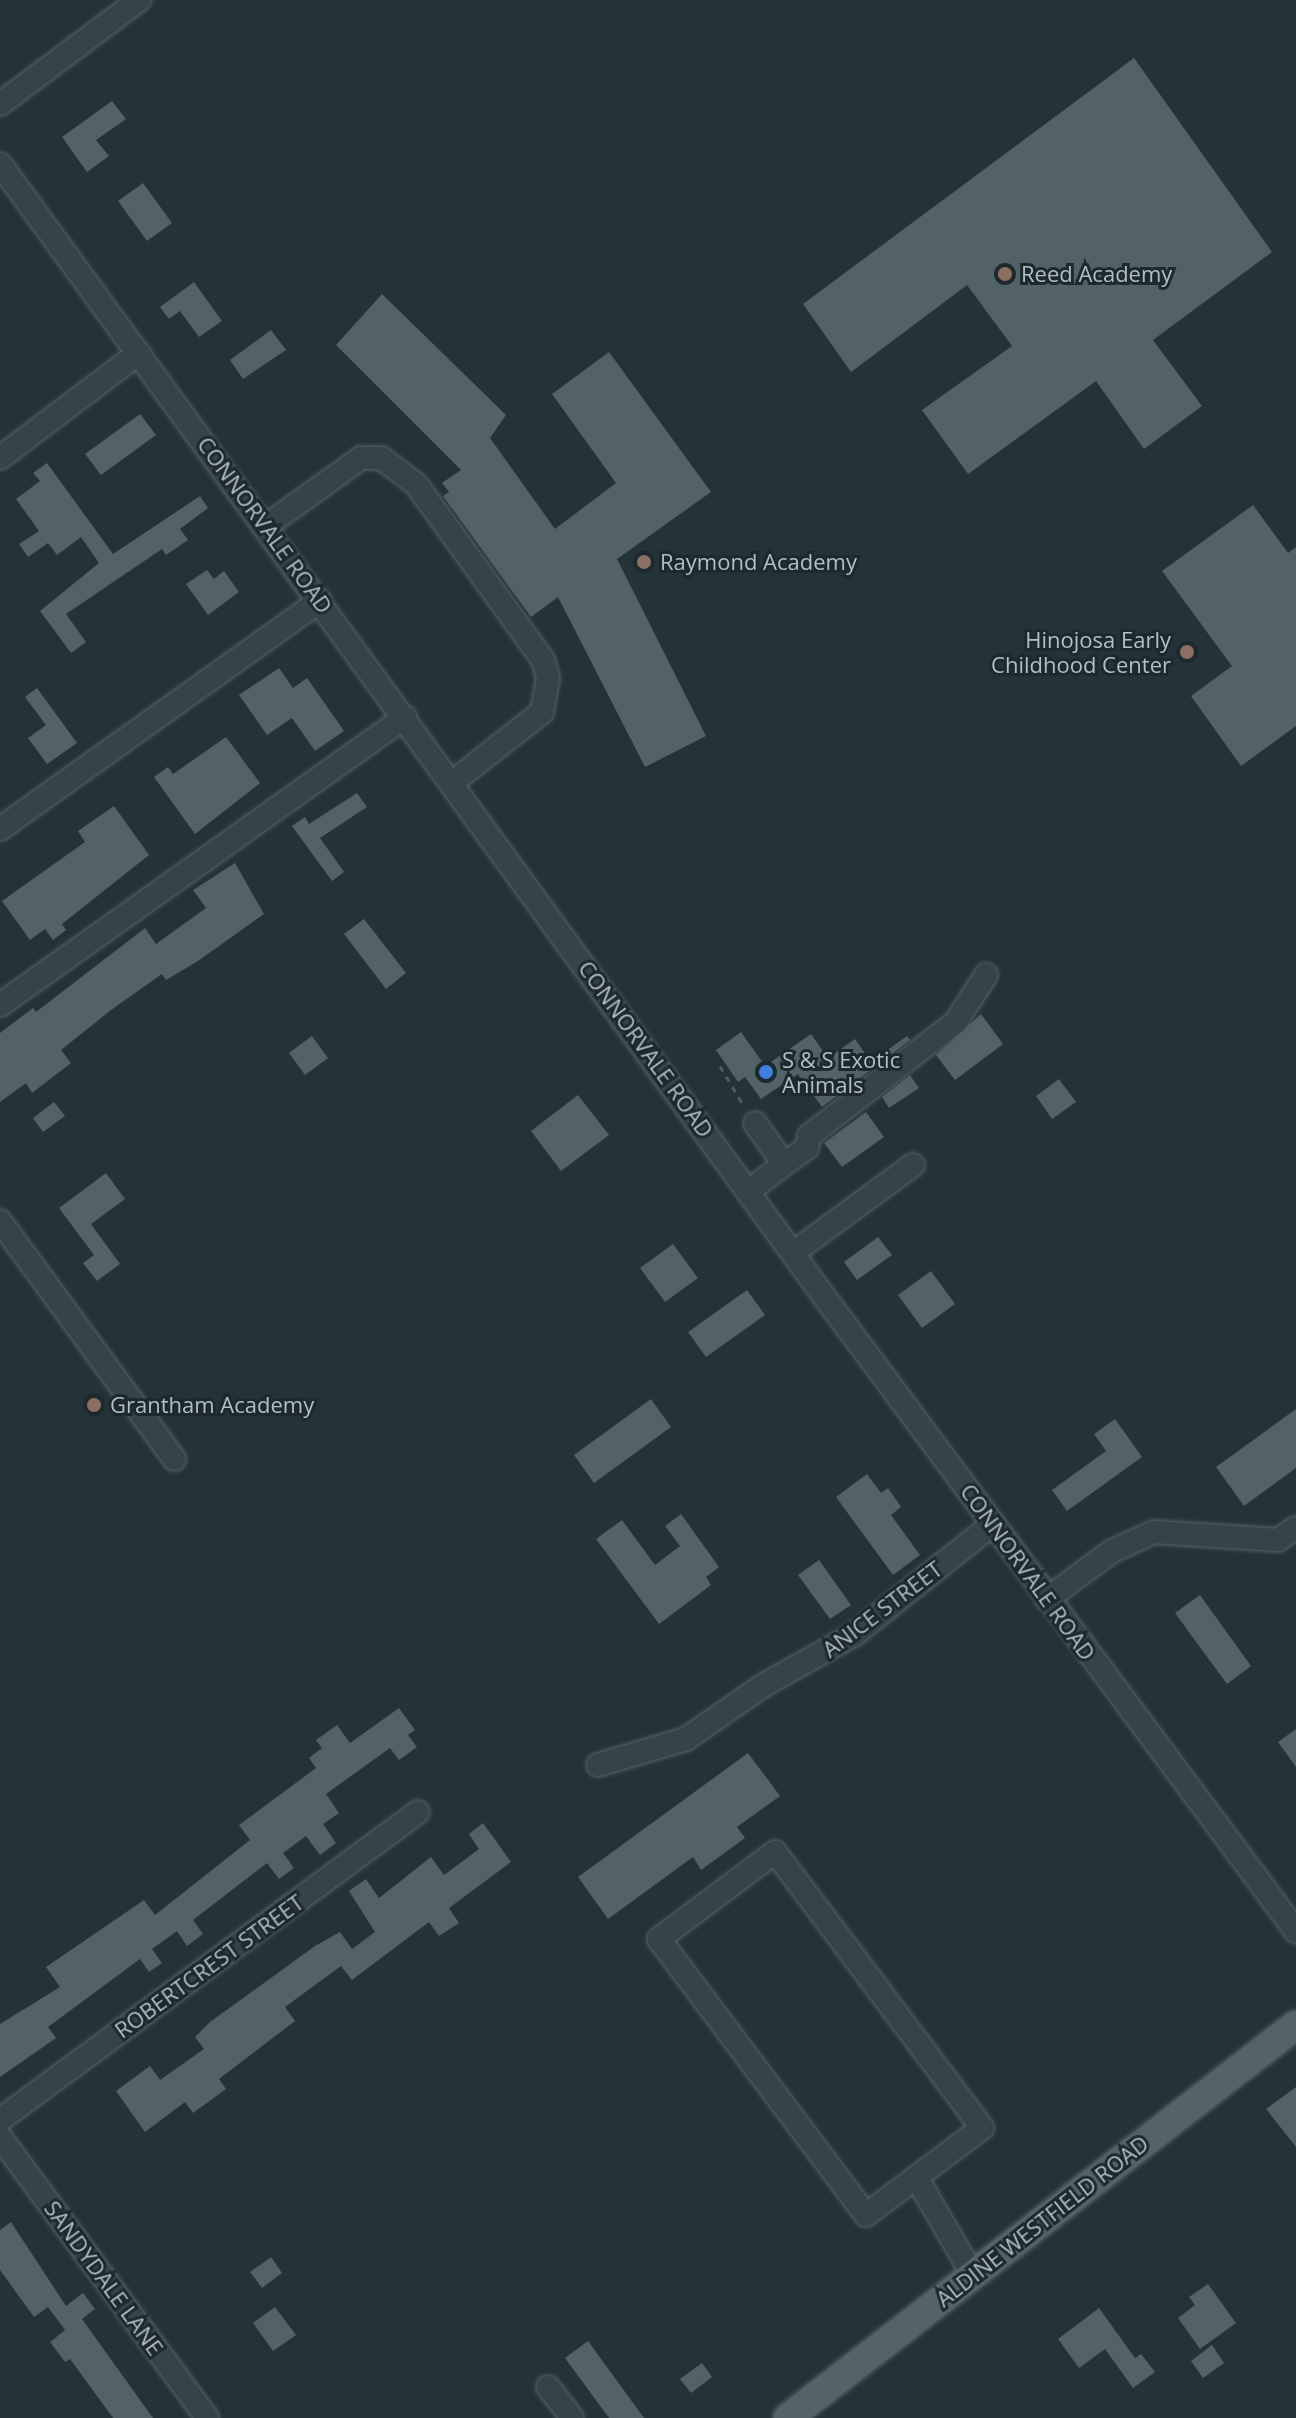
<!DOCTYPE html>
<html>
<head>
<meta charset="utf-8">
<style>
  body { margin:0 }
  #map { position:relative; width:1296px; height:2418px; overflow:hidden; background:#243337; font-family:"Open Sans",sans-serif }
  div>[style] { position:absolute }
  .building>* { inset:0; background:#526267 }
  .path>* { height:3px; margin-top:-1.5px; transform-origin:0; background:repeating-linear-gradient(90deg,#4d5d59 0 6px,transparent 0 12px) }
  .roads { filter:drop-shadow(0 0 2px #556265) drop-shadow(0 0 2px #556265) }
  .minor>* { height:22px; margin:-11px; padding:0 11px; transform-origin:11px; border-radius:11px; background:#374447 }
  .major>* { height:28px; margin:-14px; padding:0 14px; transform-origin:14px; border-radius:14px; background:#556367 }
  .dots>* { width:22px; height:22px; translate:-50% -50%; box-sizing:border-box; border:4px solid #1d292c; border-radius:50% }
  span { translate:-50% -50%; white-space:nowrap; text-align:center; line-height:1.15; -webkit-text-stroke:6px #1d292c; paint-order:stroke }
  .poi-label { font-size:22px; color:#b2bfc3 }
  .left { translate:0 -50%; text-align:left }
  .right { translate:-100% -50%; text-align:right }
  .street-label { font-size:22px; color:#b2bfc3 }
</style>
</head>
<body>
<div id="map">
  <div class="building">
    <i style="clip-path:polygon(1134px 58px,1272px 252px,1153px 340px,1202px 406px,1144px 449px,1096px 381px,968px 474px,922px 410px,1012px 346px,967px 285px,851px 372px,803px 304px)"></i>
    <i style="clip-path:polygon(112px 101px,126px 119px,96px 140px,109px 156px,87px 172px,62px 137px)"></i>
    <i style="clip-path:polygon(143px 183px,172px 223px,147px 241px,118px 201px)"></i>
    <i style="clip-path:polygon(194px 282px,222px 321px,199px 337px,180px 311px,169px 319px,160px 307px)"></i>
    <i style="clip-path:polygon(382px 294px,506px 415px,490px 438px,555px 529px,616px 483px,552px 394px,609px 352px,711px 492px,617px 559px,706px 736px,645px 767px,558px 597px,531px 617px,443px 496px,449px 492px,442px 483px,461px 470px,336px 345px)"></i>
    <i style="clip-path:polygon(271px 330px,286px 350px,243px 379px,230px 360px)"></i>
    <i style="clip-path:polygon(140px 414px,156px 435px,101px 475px,85px 454px)"></i>
    <i style="clip-path:polygon(47px 463px,113px 554px,200px 496px,208px 508px,180px 529px,188px 540px,166px 555px,162px 549px,66px 614px,86px 642px,71px 653px,40px 611px,99px 563px,81px 537px,57px 555px,48px 543px,28px 557px,19px 544px,39px 531px,16px 499px,40px 481px,33px 473px)"></i>
    <i style="clip-path:polygon(1253px 505px,1288px 553px,1296px 547px,1296px 726px,1241px 766px,1191px 696px,1232px 666px,1162px 571px)"></i>
    <i style="clip-path:polygon(207px 570px,214px 579px,224px 571px,239px 592px,208px 615px,186px 584px)"></i>
    <i style="clip-path:polygon(279px 668px,293px 688px,307px 678px,344px 731px,315px 751px,292px 718px,267px 735px,239px 695px)"></i>
    <i style="clip-path:polygon(37px 688px,77px 743px,47px 764px,28px 738px,46px 725px,25px 697px)"></i>
    <i style="clip-path:polygon(226px 737px,260px 783px,195px 834px,154px 777px,168px 767px,173px 774px)"></i>
    <i style="clip-path:polygon(357px 793px,367px 807px,320px 838px,344px 872px,332px 881px,292px 826px,305px 817px,309px 824px)"></i>
    <i style="clip-path:polygon(114px 806px,149px 855px,62px 924px,66px 930px,53px 940px,45px 929px,30px 940px,2px 901px,85px 842px,78px 831px)"></i>
    <i style="clip-path:polygon(235px 863px,264px 914px,198px 961px,166px 980px,162px 974px,111px 1010px,61px 1050px,71px 1063px,32px 1093px,26px 1083px,0 1102px,0 1033px,33px 1008px,36px 1012px,145px 928px,156px 944px,206px 908px,193px 890px)"></i>
    <i style="clip-path:polygon(364px 919px,406px 973px,386px 989px,344px 934px)"></i>
    <i style="clip-path:polygon(981px 1014px,1003px 1044px,955px 1080px,936px 1055px)"></i>
    <i style="clip-path:polygon(741px 1032px,765px 1066px,811px 1034px,828px 1058px,855px 1039px,871px 1062px,907px 1036px,910px 1040px,822px 1107px,798px 1074px,761px 1099px,745px 1077px,738px 1082px,716px 1050px)"></i>
    <i style="clip-path:polygon(312px 1036px,328px 1058px,305px 1075px,289px 1053px)"></i>
    <i style="clip-path:polygon(910px 1075px,919px 1088px,889px 1108px,882px 1097px)"></i>
    <i style="clip-path:polygon(1059px 1079px,1076px 1102px,1052px 1119px,1036px 1096px)"></i>
    <i style="clip-path:polygon(578px 1095px,609px 1135px,561px 1171px,531px 1131px)"></i>
    <i style="clip-path:polygon(54px 1102px,65px 1116px,43px 1132px,33px 1118px)"></i>
    <i style="clip-path:polygon(866px 1112px,884px 1137px,842px 1167px,824px 1143px)"></i>
    <i style="clip-path:polygon(106px 1173px,125px 1199px,91px 1224px,120px 1264px,97px 1281px,83px 1263px,94px 1255px,59px 1208px)"></i>
    <i style="clip-path:polygon(878px 1237px,892px 1255px,857px 1280px,844px 1262px)"></i>
    <i style="clip-path:polygon(673px 1244px,698px 1278px,665px 1302px,640px 1268px)"></i>
    <i style="clip-path:polygon(931px 1271px,955px 1304px,922px 1328px,898px 1295px)"></i>
    <i style="clip-path:polygon(747px 1290px,765px 1315px,706px 1357px,688px 1332px)"></i>
    <i style="clip-path:polygon(651px 1399px,671px 1427px,594px 1483px,574px 1455px)"></i>
    <i style="clip-path:polygon(1296px 1409px,1296px 1468px,1244px 1506px,1216px 1467px)"></i>
    <i style="clip-path:polygon(1115px 1419px,1142px 1457px,1067px 1511px,1052px 1490px,1106px 1451px,1094px 1434px)"></i>
    <i style="clip-path:polygon(867px 1474px,881px 1493px,888px 1488px,901px 1507px,891px 1515px,920px 1555px,893px 1575px,836px 1497px)"></i>
    <i style="clip-path:polygon(681px 1514px,719px 1567px,706px 1577px,711px 1585px,659px 1624px,596px 1539px,622px 1520px,655px 1565px,680px 1546px,665px 1526px)"></i>
    <i style="clip-path:polygon(819px 1560px,851px 1605px,830px 1619px,798px 1575px)"></i>
    <i style="clip-path:polygon(1200px 1595px,1251px 1666px,1227px 1684px,1175px 1613px)"></i>
    <i style="clip-path:polygon(399px 1708px,415px 1730px,408px 1735px,417px 1747px,399px 1760px,390px 1748px,326px 1794px,339px 1813px,323px 1824px,336px 1843px,320px 1855px,306px 1836px,283px 1853px,294px 1868px,279px 1879px,267px 1863px,193px 1920px,203px 1934px,187px 1946px,177px 1931px,152px 1949px,162px 1963px,149px 1972px,140px 1959px,48px 2027px,56px 2038px,0 2077px,0 2024px,60px 1987px,46px 1967px,144px 1900px,155px 1915px,250px 1840px,239px 1825px,316px 1768px,309px 1758px,322px 1748px,316px 1740px,337px 1725px,350px 1743px)"></i>
    <i style="clip-path:polygon(1296px 1729px,1296px 1767px,1278px 1742px)"></i>
    <i style="clip-path:polygon(748px 1753px,780px 1796px,737px 1827px,745px 1838px,701px 1870px,693px 1857px,608px 1919px,578px 1877px)"></i>
    <i style="clip-path:polygon(483px 1823px,511px 1862px,449px 1908px,459px 1923px,439px 1936px,429px 1922px,352px 1980px,341px 1966px,285px 2007px,295px 2021px,219px 2079px,226px 2089px,193px 2113px,185px 2102px,145px 2132px,116px 2091px,150px 2066px,160px 2080px,204px 2049px,195px 2037px,210px 2022px,315px 1946px,340px 1932px,352px 1949px,375px 1932px,349px 1891px,366px 1879px,379px 1898px,431px 1857px,444px 1875px,479px 1849px,469px 1834px)"></i>
    <i style="clip-path:polygon(1296px 2087px,1296px 2147px,1266px 2109px)"></i>
    <i style="clip-path:polygon(11px 2222px,66px 2306px,83px 2293px,95px 2309px,82px 2319px,153px 2418px,113px 2418px,70px 2359px,65px 2362px,50px 2342px,65px 2330px,48px 2307px,34px 2317px,0 2270px,0 2230px)"></i>
    <i style="clip-path:polygon(271px 2257px,282px 2273px,262px 2288px,250px 2272px)"></i>
    <i style="clip-path:polygon(1208px 2284px,1236px 2323px,1200px 2349px,1178px 2318px,1195px 2305px,1189px 2297px)"></i>
    <i style="clip-path:polygon(275px 2307px,296px 2335px,273px 2351px,253px 2323px)"></i>
    <i style="clip-path:polygon(1099px 2308px,1135px 2358px,1141px 2354px,1155px 2372px,1133px 2388px,1105px 2349px,1079px 2368px,1058px 2339px)"></i>
    <i style="clip-path:polygon(588px 2341px,644px 2418px,609px 2418px,565px 2358px)"></i>
    <i style="clip-path:polygon(1212px 2345px,1224px 2363px,1203px 2378px,1191px 2361px)"></i>
    <i style="clip-path:polygon(702px 2363px,712px 2377px,691px 2393px,680px 2379px)"></i>
  </div>
  <div class="path">
    <i style="left:720px;top:1066px;width:47px;rotate:59deg"></i>
  </div>
  <div class="roads">
    <div class="minor">
      <i style="left:0;top:104px;width:174px;rotate:-36.8deg"></i>
      <i style="left:0;top:164px;width:1394px;rotate:53.96deg"></i>
      <i style="left:820px;top:1291px;width:798px;rotate:53.36deg"></i>
      <i style="left:0;top:458px;width:174px;rotate:-37.1deg"></i>
      <i style="left:266px;top:526px;width:117px;rotate:-35.6deg"></i>
      <i style="left:361px;top:458px;width:20px"></i>
      <i style="left:381px;top:458px;width:44px;rotate:36.6deg"></i>
      <i style="left:416px;top:484px;width:217px;rotate:54.2deg"></i>
      <i style="left:543px;top:660px;width:19px;rotate:74deg"></i>
      <i style="left:548px;top:678px;width:35px;rotate:100deg"></i>
      <i style="left:542px;top:712px;width:113px;rotate:141.8deg"></i>
      <i style="left:0;top:829px;width:393px;rotate:-35.5deg"></i>
      <i style="left:0;top:1005px;width:497px;rotate:-35.4deg"></i>
      <i style="left:784px;top:1164px;width:28px;rotate:-35deg"></i>
      <i style="left:807px;top:1148px;width:12px;rotate:-81deg"></i>
      <i style="left:809px;top:1136px;width:186px;rotate:-37.8deg"></i>
      <i style="left:956px;top:1022px;width:56px;rotate:-57.4deg"></i>
      <i style="left:748px;top:1192px;width:46px;rotate:-37.9deg"></i>
      <i style="left:784px;top:1164px;width:50px;rotate:-125.3deg"></i>
      <i style="left:0;top:1221px;width:295px;rotate:53.8deg"></i>
      <i style="left:793px;top:1253px;width:149px;rotate:-36.3deg"></i>
      <i style="left:1047px;top:1599px;width:81px;rotate:-36.4deg"></i>
      <i style="left:1112px;top:1551px;width:46px;rotate:-24.3deg"></i>
      <i style="left:1154px;top:1532px;width:124px;rotate:3.7deg"></i>
      <i style="left:1278px;top:1540px;width:22px;rotate:-34deg"></i>
      <i style="left:598px;top:1765px;width:92px;rotate:-16.5deg"></i>
      <i style="left:686px;top:1739px;width:95px;rotate:-34.7deg"></i>
      <i style="left:764px;top:1685px;width:104px;rotate:-29.3deg"></i>
      <i style="left:855px;top:1634px;width:176px;rotate:-38.6deg"></i>
      <i style="left:775px;top:1852px;width:345px;rotate:53.1deg"></i>
      <i style="left:982px;top:2128px;width:145px;rotate:143.1deg"></i>
      <i style="left:866px;top:2215px;width:345px;rotate:-126.9deg"></i>
      <i style="left:659px;top:1939px;width:145px;rotate:-36.9deg"></i>
      <i style="left:0;top:2120px;width:519px;rotate:-36.38deg"></i>
      <i style="left:0;top:2137px;width:349px;rotate:53.6deg"></i>
      <i style="left:916px;top:2177px;width:113px;rotate:59.8deg"></i>
      <i style="left:548px;top:2387px;width:39px;rotate:52deg"></i>
    </div>
    <div class="major">
      <i style="left:788px;top:2418px;width:642px;rotate:-37.73deg"></i>
    </div>
  </div>
  <div class="dots">
    <i style="left:1005px;top:274px;background:#8d6e63"></i>
    <i style="left:644px;top:562px;background:#8d6e63"></i>
    <i style="left:1187px;top:652px;background:#8d6e63"></i>
    <i style="left:766px;top:1072px;background:#3f7fe0"></i>
    <i style="left:94px;top:1405px;background:#8d6e63"></i>
  </div>
  <div class="poi-label">
    <span class="left" style="left:1021px;top:274px">Reed Academy</span>
    <span class="left" style="left:660px;top:562px">Raymond Academy</span>
    <span class="right" style="left:1171px;top:652px">Hinojosa Early<br>Childhood Center</span>
    <span class="left" style="left:782px;top:1072px">S &amp; S Exotic<br>Animals</span>
    <span class="left" style="left:110px;top:1405px">Grantham Academy</span>
  </div>
  <div class="street-label">
    <span style="left:265px;top:525px;rotate:54deg">CONNORVALE ROAD</span>
    <span style="left:646px;top:1049px;rotate:54deg">CONNORVALE ROAD</span>
    <span style="left:1028px;top:1572px;rotate:54deg">CONNORVALE ROAD</span>
    <span style="left:882px;top:1609px;rotate:-37deg">ANICE STREET</span>
    <span style="left:209px;top:1966px;rotate:-36deg">ROBERTCREST STREET</span>
    <span style="left:1042px;top:2221px;rotate:-38deg">ALDINE WESTFIELD ROAD</span>
    <span style="left:104px;top:2278px;rotate:54deg">SANDYDALE LANE</span>
  </div>
</div>
</body>
</html>
